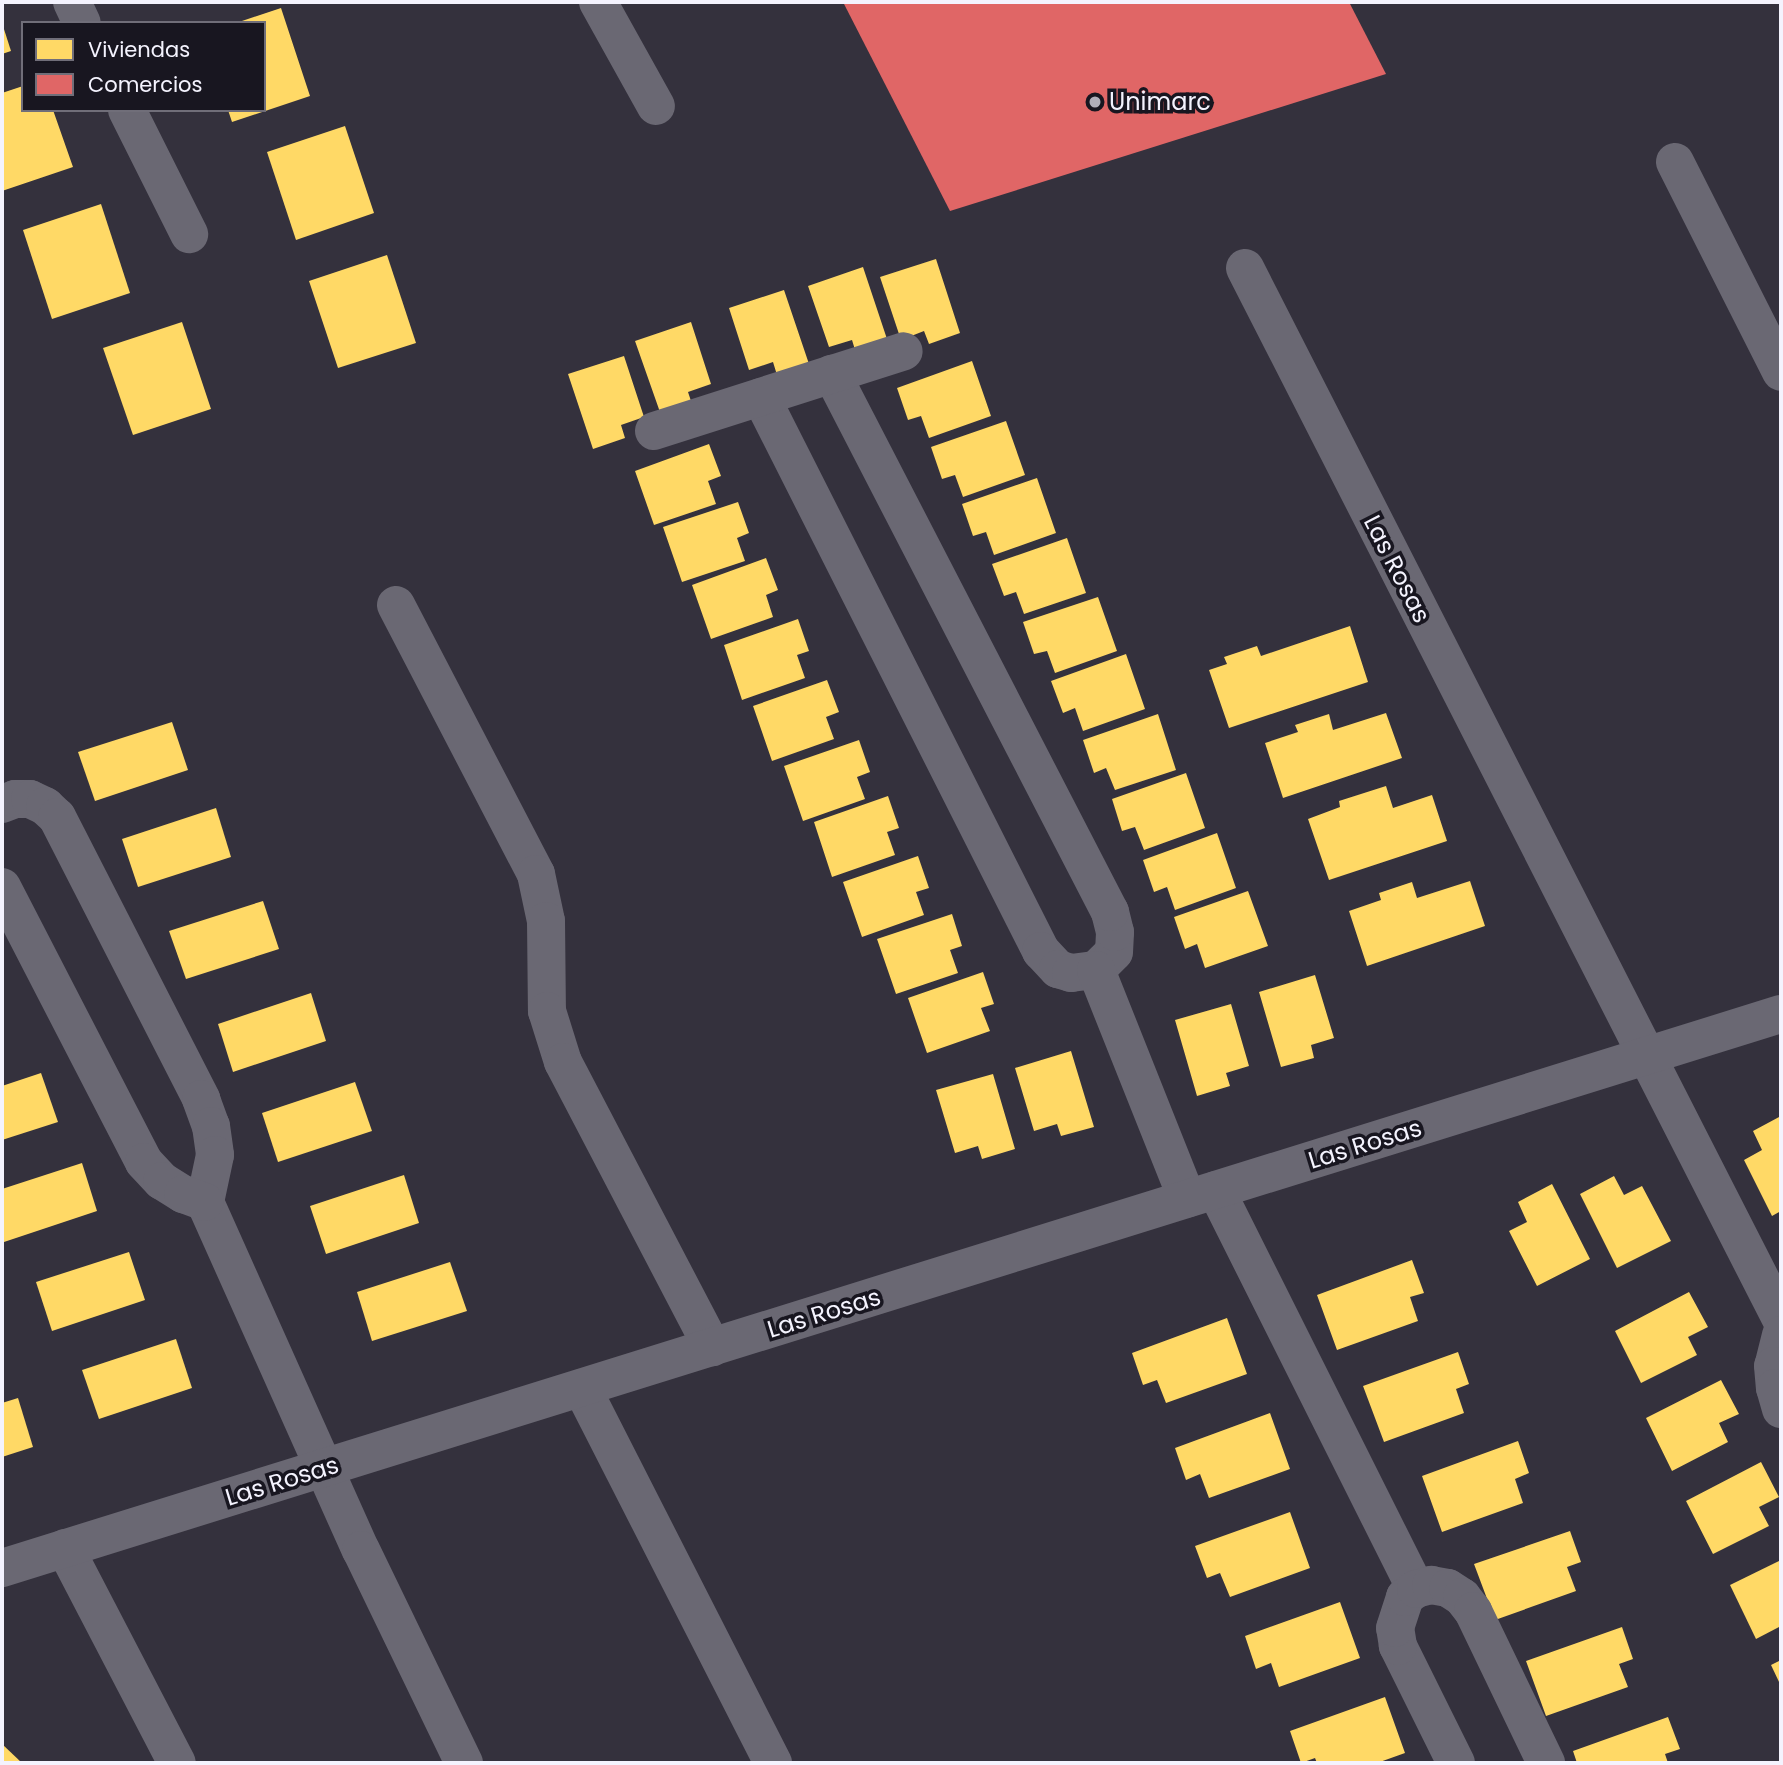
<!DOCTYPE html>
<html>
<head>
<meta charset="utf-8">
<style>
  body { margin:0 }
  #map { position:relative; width:1783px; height:1765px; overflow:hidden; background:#34313d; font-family:Poppins,sans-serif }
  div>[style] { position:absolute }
  .homes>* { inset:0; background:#ffd966 }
  .shops>* { inset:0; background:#e06666 }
  .minor>* { height:38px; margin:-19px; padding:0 19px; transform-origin:19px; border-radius:19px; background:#6a6873 }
  .dots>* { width:19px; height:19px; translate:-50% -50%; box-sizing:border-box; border:4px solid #181620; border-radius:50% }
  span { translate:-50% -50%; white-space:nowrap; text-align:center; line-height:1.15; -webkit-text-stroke:7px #181620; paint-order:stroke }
  .poi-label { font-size:24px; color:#f4f3fe }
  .left { translate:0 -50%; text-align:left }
  .street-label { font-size:24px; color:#f4f3fe }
  .frame { position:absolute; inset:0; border:4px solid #f4f3fe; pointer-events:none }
  .legend { position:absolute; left:21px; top:21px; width:245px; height:91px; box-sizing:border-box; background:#181620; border:2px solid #706e79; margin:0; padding:9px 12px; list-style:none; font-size:21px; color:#f4f3fe }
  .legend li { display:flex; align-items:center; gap:14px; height:35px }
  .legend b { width:35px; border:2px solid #706e79 }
</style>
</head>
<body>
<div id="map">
  <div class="homes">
    <i style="clip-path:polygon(281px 8px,310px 96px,232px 122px,228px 110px,264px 110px,264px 23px,239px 22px)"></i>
    <i style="clip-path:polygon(2px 23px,11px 51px,2px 54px)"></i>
    <i style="clip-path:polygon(23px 86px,23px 110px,53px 110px,73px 167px,2px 191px,2px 93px)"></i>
    <i style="clip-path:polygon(345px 126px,374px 213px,296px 240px,267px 152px)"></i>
    <i style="clip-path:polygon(101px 204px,130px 293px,52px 319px,23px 230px)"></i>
    <i style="clip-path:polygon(387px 255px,416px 343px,338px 368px,309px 281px)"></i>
    <i style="clip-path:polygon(936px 259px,960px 333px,929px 344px,924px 331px,901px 340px,880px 277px)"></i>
    <i style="clip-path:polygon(863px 267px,888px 342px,856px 353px,852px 340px,829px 347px,808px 286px)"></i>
    <i style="clip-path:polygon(784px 290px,809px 364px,777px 375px,773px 362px,749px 370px,729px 308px)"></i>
    <i style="clip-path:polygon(182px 322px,211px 409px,133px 435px,103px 348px)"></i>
    <i style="clip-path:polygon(691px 322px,711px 384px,688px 392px,692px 404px,661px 415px,635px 341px)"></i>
    <i style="clip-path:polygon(624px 356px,644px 417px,621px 425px,625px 438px,593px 449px,568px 374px)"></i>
    <i style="clip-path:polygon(972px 361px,991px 416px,929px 438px,921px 416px,908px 420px,897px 388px)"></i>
    <i style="clip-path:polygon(1006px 421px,1025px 475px,963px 497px,955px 475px,942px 479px,931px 447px)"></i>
    <i style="clip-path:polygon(709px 444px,721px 476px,708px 481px,716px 504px,654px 525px,635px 471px)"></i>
    <i style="clip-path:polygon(1037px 478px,1056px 533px,994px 555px,986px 532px,973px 536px,962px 504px)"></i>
    <i style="clip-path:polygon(738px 502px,749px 533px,737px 538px,745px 561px,682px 582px,663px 527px)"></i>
    <i style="clip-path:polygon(1067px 538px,1086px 593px,1024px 614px,1016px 592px,1004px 596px,992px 564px)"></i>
    <i style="clip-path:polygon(766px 558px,778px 590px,766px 595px,773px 617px,711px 639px,692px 585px)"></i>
    <i style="clip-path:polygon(1098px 597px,1117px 651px,1055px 673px,1047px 651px,1034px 654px,1023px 622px)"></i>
    <i style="clip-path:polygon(798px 619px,809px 651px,797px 655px,805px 678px,742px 700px,724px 645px)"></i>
    <i style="clip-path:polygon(1350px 626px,1368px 682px,1229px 728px,1209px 670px,1227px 664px,1224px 657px,1257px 646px,1261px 656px)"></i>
    <i style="clip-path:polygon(1126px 654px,1145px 709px,1083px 731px,1075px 708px,1063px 713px,1051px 681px)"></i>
    <i style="clip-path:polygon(827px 680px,839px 712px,826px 717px,834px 739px,772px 761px,753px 706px)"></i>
    <i style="clip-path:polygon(1386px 713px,1402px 758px,1283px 798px,1265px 743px,1298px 732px,1295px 725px,1329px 714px,1333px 730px)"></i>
    <i style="clip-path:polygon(1158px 714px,1176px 770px,1115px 790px,1106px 768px,1094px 773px,1083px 740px)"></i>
    <i style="clip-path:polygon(172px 722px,188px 770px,95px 801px,78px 752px)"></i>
    <i style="clip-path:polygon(859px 740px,870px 772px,857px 777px,865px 799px,803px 821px,784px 766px)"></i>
    <i style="clip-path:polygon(1186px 773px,1205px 828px,1144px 850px,1135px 827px,1122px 831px,1112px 799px)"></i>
    <i style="clip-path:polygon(1386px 786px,1393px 808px,1432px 795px,1447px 841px,1329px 880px,1308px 819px,1340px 807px,1339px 801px)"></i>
    <i style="clip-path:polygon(888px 796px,899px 828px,887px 832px,895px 855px,832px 877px,814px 822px)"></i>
    <i style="clip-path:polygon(216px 808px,231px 857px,138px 887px,122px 839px)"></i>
    <i style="clip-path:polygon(1217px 833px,1236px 888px,1175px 910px,1167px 887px,1154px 892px,1143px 860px)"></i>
    <i style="clip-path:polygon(918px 856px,929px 888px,916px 892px,924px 915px,862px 937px,843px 882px)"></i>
    <i style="clip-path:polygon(1470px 881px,1485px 926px,1367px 966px,1349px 911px,1381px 900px,1379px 893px,1412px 882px,1417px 898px)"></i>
    <i style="clip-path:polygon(1248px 891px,1268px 946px,1205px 968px,1197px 944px,1185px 949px,1174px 917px)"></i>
    <i style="clip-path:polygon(263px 901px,279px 949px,186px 979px,169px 931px)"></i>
    <i style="clip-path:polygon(952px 914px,962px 946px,950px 950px,958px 973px,896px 994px,877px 939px)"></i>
    <i style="clip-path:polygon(983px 972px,994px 1004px,981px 1008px,990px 1031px,927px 1053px,908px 998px)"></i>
    <i style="clip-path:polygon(1315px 975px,1334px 1038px,1311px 1045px,1314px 1058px,1281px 1067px,1259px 992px)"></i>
    <i style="clip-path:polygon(311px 993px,326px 1041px,233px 1072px,218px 1024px)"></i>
    <i style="clip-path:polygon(1231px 1004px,1249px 1066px,1226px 1073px,1230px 1086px,1197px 1096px,1175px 1020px)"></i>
    <i style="clip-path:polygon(1071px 1051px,1094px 1127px,1061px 1136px,1057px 1124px,1034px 1131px,1015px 1068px)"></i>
    <i style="clip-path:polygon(41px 1073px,58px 1122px,2px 1140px,2px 1086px)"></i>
    <i style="clip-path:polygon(993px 1074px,1015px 1149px,982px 1159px,978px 1146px,955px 1153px,936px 1090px)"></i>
    <i style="clip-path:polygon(355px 1082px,372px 1131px,278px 1162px,262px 1113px)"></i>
    <i style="clip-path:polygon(1781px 1116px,1781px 1211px,1772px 1216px,1744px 1160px,1762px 1150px,1753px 1131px)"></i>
    <i style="clip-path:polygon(82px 1163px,97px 1211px,4px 1242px,2px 1189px)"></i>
    <i style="clip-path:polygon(404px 1175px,419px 1223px,326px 1254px,310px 1206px)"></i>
    <i style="clip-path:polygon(1614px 1176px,1624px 1195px,1642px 1186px,1671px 1241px,1617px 1268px,1580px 1194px)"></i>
    <i style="clip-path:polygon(1552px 1184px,1590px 1259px,1537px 1286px,1509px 1231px,1527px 1222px,1518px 1202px)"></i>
    <i style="clip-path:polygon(129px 1252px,145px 1300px,52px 1331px,36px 1282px)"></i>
    <i style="clip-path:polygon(1412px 1260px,1424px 1293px,1410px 1297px,1418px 1321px,1337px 1350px,1317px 1295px)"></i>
    <i style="clip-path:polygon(450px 1262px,467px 1311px,372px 1341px,357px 1292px)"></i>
    <i style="clip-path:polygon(1689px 1292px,1708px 1327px,1688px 1337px,1697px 1355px,1641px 1383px,1615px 1331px)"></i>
    <i style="clip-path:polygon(1227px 1318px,1247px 1374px,1166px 1403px,1157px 1380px,1143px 1385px,1132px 1353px)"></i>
    <i style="clip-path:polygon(176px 1339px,192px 1388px,99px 1419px,82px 1370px)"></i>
    <i style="clip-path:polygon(1458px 1352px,1469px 1384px,1456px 1389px,1464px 1413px,1384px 1442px,1363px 1386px)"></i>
    <i style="clip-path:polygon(1721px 1380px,1739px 1414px,1719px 1423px,1728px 1442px,1672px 1471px,1646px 1418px)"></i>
    <i style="clip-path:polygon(18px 1398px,33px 1447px,2px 1457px,2px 1403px)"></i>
    <i style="clip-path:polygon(1270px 1413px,1290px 1469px,1209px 1498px,1200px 1474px,1186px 1480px,1175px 1448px)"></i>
    <i style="clip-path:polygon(1518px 1441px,1529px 1473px,1515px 1479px,1523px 1503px,1442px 1532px,1422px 1476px)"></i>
    <i style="clip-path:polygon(1761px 1462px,1779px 1497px,1759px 1507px,1769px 1526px,1713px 1554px,1686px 1501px)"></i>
    <i style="clip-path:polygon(1290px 1512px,1310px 1568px,1230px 1597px,1220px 1573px,1207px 1578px,1195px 1546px)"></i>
    <i style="clip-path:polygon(1570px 1531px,1581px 1562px,1567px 1567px,1576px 1591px,1495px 1620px,1474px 1564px)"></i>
    <i style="clip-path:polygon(1781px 1560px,1781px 1626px,1756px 1639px,1730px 1585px)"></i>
    <i style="clip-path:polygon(1340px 1602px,1360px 1658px,1279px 1687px,1271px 1663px,1256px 1669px,1245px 1636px)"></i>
    <i style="clip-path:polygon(1622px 1627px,1633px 1659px,1619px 1664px,1628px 1687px,1546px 1716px,1526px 1661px)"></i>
    <i style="clip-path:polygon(1781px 1660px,1781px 1686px,1771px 1665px)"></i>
    <i style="clip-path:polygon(1385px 1697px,1405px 1753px,1377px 1763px,1317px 1763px,1315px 1758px,1301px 1763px,1290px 1731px)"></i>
    <i style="clip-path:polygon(1668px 1717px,1680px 1749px,1665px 1754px,1668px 1763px,1577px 1763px,1573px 1751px)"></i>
    <i style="clip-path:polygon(2px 1744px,22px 1763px,2px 1763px)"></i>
  </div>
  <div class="shops">
    <i style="clip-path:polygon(843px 2px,1349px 2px,1386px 74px,950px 211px)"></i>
  </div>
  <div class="minor">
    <i style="left:72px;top:2px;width:23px;rotate:65deg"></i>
    <i style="left:598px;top:2px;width:119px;rotate:60.9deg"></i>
    <i style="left:127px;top:110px;width:139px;rotate:63.4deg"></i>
    <i style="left:1675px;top:162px;width:235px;rotate:63.2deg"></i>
    <i style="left:1245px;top:268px;width:1180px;rotate:62.98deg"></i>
    <i style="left:761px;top:397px;width:621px;rotate:63.19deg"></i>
    <i style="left:1041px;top:951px;width:25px;rotate:47deg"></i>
    <i style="left:1058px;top:969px;width:14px;rotate:17deg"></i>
    <i style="left:1071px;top:973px;width:25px;rotate:-7deg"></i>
    <i style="left:1096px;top:970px;width:25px;rotate:-45deg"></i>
    <i style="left:1114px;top:952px;width:20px;rotate:-87deg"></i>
    <i style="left:1115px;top:932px;width:21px;rotate:-104deg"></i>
    <i style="left:1110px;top:912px;width:606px;rotate:-117.33deg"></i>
    <i style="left:654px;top:431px;width:262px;rotate:-17.7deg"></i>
    <i style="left:396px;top:605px;width:303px;rotate:62.5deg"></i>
    <i style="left:536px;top:874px;width:48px;rotate:78deg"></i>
    <i style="left:546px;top:921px;width:90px;rotate:89.4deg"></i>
    <i style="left:547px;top:1011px;width:53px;rotate:72.6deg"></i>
    <i style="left:563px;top:1062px;width:322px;rotate:62.4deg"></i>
    <i style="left:2px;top:804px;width:14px;rotate:-21deg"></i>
    <i style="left:15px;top:799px;width:15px"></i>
    <i style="left:30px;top:799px;width:17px;rotate:25deg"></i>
    <i style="left:45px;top:806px;width:16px;rotate:43deg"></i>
    <i style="left:57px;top:817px;width:317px;rotate:62.9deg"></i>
    <i style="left:201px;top:1099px;width:29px;rotate:70deg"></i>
    <i style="left:211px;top:1126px;width:29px;rotate:82deg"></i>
    <i style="left:215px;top:1155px;width:48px;rotate:102deg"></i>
    <i style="left:205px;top:1202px;width:381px;rotate:65.9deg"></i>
    <i style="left:361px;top:1550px;width:237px;rotate:64.2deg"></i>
    <i style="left:2px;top:887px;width:309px;rotate:62.7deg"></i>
    <i style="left:144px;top:1162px;width:26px;rotate:47deg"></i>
    <i style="left:162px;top:1181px;width:25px;rotate:32deg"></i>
    <i style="left:183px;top:1194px;width:23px;rotate:20deg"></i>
    <i style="left:1096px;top:970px;width:246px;rotate:68.3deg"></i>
    <i style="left:1216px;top:1190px;width:446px;rotate:63.4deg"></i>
    <i style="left:1781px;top:1335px;width:32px;rotate:104deg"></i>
    <i style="left:1773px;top:1366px;width:22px;rotate:85deg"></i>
    <i style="left:1775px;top:1388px;width:22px;rotate:74deg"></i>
    <i style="left:582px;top:1388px;width:421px;rotate:63deg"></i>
    <i style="left:65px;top:1548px;width:242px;rotate:62.5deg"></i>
    <i style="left:2px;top:1568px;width:1863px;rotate:-17.3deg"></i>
    <i style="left:1456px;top:1763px;width:131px;rotate:-116.4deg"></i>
    <i style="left:1398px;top:1646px;width:18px;rotate:-99deg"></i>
    <i style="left:1395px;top:1628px;width:33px;rotate:-72deg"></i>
    <i style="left:1405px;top:1597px;width:14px;rotate:-36deg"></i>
    <i style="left:1416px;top:1589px;width:16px;rotate:-15deg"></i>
    <i style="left:1431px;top:1585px;width:17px;rotate:10deg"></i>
    <i style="left:1448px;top:1588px;width:17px;rotate:33deg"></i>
    <i style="left:1462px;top:1597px;width:18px;rotate:52deg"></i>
    <i style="left:1473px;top:1611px;width:169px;rotate:64.3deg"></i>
  </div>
  <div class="dots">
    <i style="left:1095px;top:102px;background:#b1afba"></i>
  </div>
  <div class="poi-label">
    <span class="left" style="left:1109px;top:102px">Unimarc</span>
  </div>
  <div class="street-label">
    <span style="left:1397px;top:569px;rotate:63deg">Las Rosas</span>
    <span style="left:1365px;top:1144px;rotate:-17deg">Las Rosas</span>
    <span style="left:824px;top:1313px;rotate:-17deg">Las Rosas</span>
    <span style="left:282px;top:1481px;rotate:-17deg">Las Rosas</span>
  </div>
  <div class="frame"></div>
  <ul class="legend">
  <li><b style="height:19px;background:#ffd966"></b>Viviendas</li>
  <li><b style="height:19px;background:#e06666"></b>Comercios</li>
  </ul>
</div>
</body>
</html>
